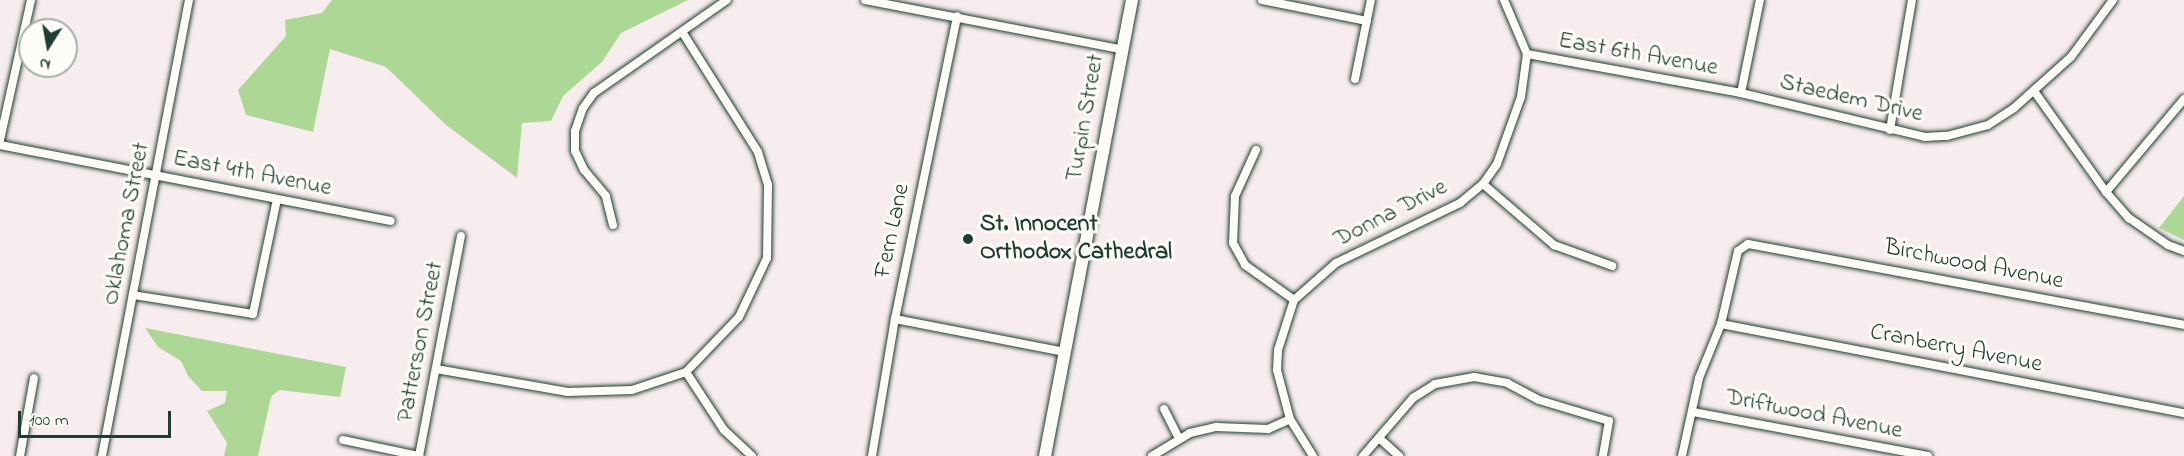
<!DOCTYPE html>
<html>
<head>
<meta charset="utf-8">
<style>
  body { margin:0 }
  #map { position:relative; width:2184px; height:456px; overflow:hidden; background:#f8edee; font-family:"Indie Flower",sans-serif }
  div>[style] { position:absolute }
  .green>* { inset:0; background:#acd795 }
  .roads { filter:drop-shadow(0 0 2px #1f3d34) drop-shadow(0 0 2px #1f3d34) }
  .street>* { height:8px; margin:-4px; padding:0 4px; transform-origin:4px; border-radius:4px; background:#fdfcf7 }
  .secondary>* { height:12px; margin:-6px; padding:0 6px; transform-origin:6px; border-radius:6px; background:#fdfcf7 }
  .dots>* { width:16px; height:16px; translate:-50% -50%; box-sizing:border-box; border:3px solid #fdfcf7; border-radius:50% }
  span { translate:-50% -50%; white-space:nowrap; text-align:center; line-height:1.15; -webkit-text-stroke:6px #fdfcf7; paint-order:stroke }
  .street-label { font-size:24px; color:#1f3d34 }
  .poi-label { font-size:24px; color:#1f3d34; font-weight:700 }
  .left { translate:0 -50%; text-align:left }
  .north { position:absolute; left:18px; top:18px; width:60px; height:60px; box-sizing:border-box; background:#fdfcf7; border:2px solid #a4b0a9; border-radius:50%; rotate:191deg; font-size:16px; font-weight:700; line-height:24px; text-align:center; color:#1f3d34 }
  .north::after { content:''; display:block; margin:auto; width:21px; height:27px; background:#1f3d34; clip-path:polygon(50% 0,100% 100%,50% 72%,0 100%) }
  .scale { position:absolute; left:18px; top:411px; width:153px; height:27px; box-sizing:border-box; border:3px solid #1f3d34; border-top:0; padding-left:8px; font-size:18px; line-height:21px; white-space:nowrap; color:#1f3d34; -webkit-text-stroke:4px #fdfcf7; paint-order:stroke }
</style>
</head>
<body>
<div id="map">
  <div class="green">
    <i style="clip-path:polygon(332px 0,688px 0,621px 33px,602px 62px,563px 96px,551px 121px,522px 123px,517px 178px,446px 125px,386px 67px,330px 49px,313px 132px,246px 115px,238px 90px,286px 36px,285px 20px,322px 13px)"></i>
    <i style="clip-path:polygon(2184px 196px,2184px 240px,2159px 228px)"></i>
    <i style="clip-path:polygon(145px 328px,346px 367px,340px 397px,279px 390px,271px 397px,258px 456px,224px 456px,227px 443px,207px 411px,225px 403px,227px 391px,202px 391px,188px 376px,181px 361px,158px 347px)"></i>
  </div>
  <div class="roads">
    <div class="street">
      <i style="left:865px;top:0;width:260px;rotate:10.9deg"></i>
      <i style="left:1262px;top:0;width:107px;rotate:11.3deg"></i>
      <i style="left:1527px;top:54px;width:218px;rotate:10.3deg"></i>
      <i style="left:1741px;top:93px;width:189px;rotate:13.4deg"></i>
      <i style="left:1925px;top:137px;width:22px;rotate:-3deg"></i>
      <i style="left:1947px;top:136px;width:42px;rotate:-15deg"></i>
      <i style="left:1988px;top:125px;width:31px;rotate:-33deg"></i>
      <i style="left:2014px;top:108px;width:76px;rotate:-41.8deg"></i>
      <i style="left:2071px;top:57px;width:71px;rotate:-53.6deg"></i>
      <i style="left:1355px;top:79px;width:81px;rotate:-78.6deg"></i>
      <i style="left:2034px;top:91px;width:124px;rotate:54.5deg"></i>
      <i style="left:2106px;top:192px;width:35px;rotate:49deg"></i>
      <i style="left:2129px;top:218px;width:47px;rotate:34.7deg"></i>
      <i style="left:2168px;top:245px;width:17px;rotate:21deg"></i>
      <i style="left:1741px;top:93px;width:95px;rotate:-78.5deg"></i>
      <i style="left:1890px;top:130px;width:132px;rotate:-80.4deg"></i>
      <i style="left:0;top:140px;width:143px;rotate:-77.5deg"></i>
      <i style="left:0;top:145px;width:398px;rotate:11deg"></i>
      <i style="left:1256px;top:150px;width:51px;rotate:114.5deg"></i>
      <i style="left:1235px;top:196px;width:47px;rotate:92.4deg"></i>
      <i style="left:1233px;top:243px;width:25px;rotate:61deg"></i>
      <i style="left:1245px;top:265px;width:60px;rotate:35.5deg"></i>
      <i style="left:1483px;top:184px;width:94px;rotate:40.7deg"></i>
      <i style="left:1554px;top:245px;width:62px;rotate:19.9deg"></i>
      <i style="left:2106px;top:192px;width:121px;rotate:-50deg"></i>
      <i style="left:613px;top:225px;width:30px;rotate:-104deg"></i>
      <i style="left:606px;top:196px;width:34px;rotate:-130deg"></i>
      <i style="left:584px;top:170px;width:21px;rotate:-115deg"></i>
      <i style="left:575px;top:151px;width:20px;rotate:-90deg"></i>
      <i style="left:575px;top:131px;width:24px;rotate:-71deg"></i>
      <i style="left:583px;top:108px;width:19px;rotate:-54deg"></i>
      <i style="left:594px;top:93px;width:162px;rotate:-35deg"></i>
      <i style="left:133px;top:295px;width:121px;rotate:9deg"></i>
      <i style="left:253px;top:314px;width:117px;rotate:-78.2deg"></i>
      <i style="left:895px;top:319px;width:173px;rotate:11deg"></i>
      <i style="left:1721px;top:324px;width:471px;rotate:10.9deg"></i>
      <i style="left:436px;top:369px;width:134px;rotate:9.9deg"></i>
      <i style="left:568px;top:392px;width:64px;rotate:-1.8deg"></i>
      <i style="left:632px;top:390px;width:57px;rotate:-18.4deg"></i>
      <i style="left:686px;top:372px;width:76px;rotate:-46.1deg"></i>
      <i style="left:739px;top:317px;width:65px;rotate:-64.6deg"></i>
      <i style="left:767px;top:258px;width:73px;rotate:-89.2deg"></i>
      <i style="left:768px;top:185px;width:34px;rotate:-107deg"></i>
      <i style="left:758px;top:152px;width:142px;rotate:-122.3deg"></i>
      <i style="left:686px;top:372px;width:69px;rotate:56.8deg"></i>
      <i style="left:724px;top:430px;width:38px;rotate:43deg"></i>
      <i style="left:1164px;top:409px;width:33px;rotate:63deg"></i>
      <i style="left:1693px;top:412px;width:239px;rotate:10.6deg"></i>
      <i style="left:1379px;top:438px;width:27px;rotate:42deg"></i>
      <i style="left:343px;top:440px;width:78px;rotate:11.9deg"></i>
      <i style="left:20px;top:456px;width:79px;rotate:-79.8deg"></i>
      <i style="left:102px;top:456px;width:464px;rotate:-79.2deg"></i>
      <i style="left:419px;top:456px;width:224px;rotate:-79.2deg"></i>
      <i style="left:872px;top:456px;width:139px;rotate:-80.5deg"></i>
      <i style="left:895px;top:319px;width:309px;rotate:-78.4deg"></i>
      <i style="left:1152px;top:456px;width:44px;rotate:-31.2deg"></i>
      <i style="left:1190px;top:433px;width:27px;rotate:-13deg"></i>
      <i style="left:1216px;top:427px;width:52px;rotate:2.2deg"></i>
      <i style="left:1268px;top:429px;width:24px;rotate:-24deg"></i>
      <i style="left:1313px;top:456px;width:44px;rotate:-121.9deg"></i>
      <i style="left:1290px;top:419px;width:51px;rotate:-104.9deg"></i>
      <i style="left:1277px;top:370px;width:20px;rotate:-87deg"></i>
      <i style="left:1278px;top:350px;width:52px;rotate:-72.3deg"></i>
      <i style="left:1294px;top:300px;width:56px;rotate:-41.4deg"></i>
      <i style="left:1336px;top:263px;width:138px;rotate:-25.8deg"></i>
      <i style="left:1460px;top:203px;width:30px;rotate:-40deg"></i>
      <i style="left:1483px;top:184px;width:24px;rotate:-55deg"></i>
      <i style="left:1497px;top:164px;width:71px;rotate:-70.3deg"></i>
      <i style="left:1521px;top:97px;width:43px;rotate:-82.1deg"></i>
      <i style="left:1527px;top:54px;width:59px;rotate:-113.1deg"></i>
      <i style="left:1363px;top:456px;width:77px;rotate:-49.2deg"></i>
      <i style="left:1413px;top:398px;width:26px;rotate:-32deg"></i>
      <i style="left:1435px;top:384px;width:40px;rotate:-10deg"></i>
      <i style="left:1474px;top:377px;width:34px;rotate:10deg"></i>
      <i style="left:1507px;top:383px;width:36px;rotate:28deg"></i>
      <i style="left:1539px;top:400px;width:73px;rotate:16.7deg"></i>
      <i style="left:1609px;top:421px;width:36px;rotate:100deg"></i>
      <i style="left:1682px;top:456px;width:80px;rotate:-77.7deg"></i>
      <i style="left:1699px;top:378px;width:58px;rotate:-67.8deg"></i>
      <i style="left:1721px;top:324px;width:75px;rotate:-76.9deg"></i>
      <i style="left:1738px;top:251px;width:12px;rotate:-35deg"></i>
      <i style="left:1748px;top:244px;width:443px;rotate:10.5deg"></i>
    </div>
    <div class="secondary">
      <i style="left:1045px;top:456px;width:464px;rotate:-79.2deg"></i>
    </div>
  </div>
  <div class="dots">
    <i style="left:968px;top:239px;background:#1f3d34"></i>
  </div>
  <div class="street-label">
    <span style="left:1638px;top:55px;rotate:10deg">East 6th Avenue</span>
    <span style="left:1851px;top:99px;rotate:13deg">Staedem Drive</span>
    <span style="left:1086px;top:118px;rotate:-80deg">Turpin Street</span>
    <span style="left:252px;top:174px;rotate:11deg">East 4th Avenue</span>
    <span style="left:1391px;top:214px;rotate:-27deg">Donna Drive</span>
    <span style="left:127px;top:224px;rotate:-79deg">Oklahoma Street</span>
    <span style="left:893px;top:231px;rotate:-78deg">Fern Lane</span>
    <span style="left:1974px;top:265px;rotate:11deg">Birchwood Avenue</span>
    <span style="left:421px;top:342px;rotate:-79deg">Patterson Street</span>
    <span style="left:1956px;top:349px;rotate:11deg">Cranberry Avenue</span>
    <span style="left:1814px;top:415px;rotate:11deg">Driftwood Avenue</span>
  </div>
  <div class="poi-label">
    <span class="left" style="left:980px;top:239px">St. Innocent<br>Orthodox Cathedral</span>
  </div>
  <div class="north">N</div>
  <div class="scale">100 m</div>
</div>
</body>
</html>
